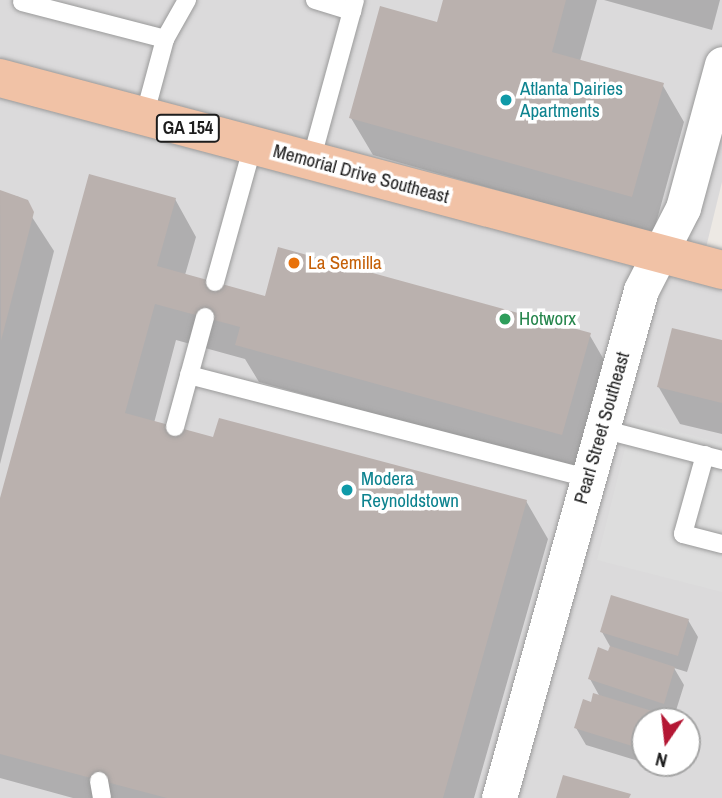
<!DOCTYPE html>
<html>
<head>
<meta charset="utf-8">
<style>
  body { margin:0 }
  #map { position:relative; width:722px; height:798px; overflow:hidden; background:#ede9e4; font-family:"Archivo Narrow",sans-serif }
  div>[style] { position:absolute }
  .residential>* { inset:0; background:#dbdadb }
  .parking>* { inset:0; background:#ddd }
  .shadow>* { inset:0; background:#0003 }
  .building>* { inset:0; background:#bab1ae }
  .roads { filter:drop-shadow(0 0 2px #9a9a9a) drop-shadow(0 0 2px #9a9a9a) }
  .service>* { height:18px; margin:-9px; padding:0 9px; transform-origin:9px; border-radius:9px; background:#fff }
  .minor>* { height:35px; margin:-17.5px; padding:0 17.5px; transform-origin:17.5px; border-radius:17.5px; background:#fff }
  .primary>* { height:38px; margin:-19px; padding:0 19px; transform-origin:19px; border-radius:19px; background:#f1c2a6 }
  .dots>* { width:19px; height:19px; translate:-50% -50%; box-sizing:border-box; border:4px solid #fff; border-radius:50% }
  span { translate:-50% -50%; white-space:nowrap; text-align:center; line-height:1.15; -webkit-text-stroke:7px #fff; paint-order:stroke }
  .shield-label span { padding:2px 5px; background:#fff; border:2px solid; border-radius:5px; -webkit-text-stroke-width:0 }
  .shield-label { font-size:18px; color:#1d1d1d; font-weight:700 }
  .culture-label { font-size:19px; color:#0d838f }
  .left { translate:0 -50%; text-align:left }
  .street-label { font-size:19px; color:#1d1d1d }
  .food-label { font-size:19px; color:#c56008 }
  .leisure-label { font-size:19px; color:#27864d }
  .north { position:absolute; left:631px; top:707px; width:70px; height:70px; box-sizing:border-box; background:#fff; border:2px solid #a5a5a5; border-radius:50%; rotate:194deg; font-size:19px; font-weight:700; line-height:28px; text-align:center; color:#1d1d1d }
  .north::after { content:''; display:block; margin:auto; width:24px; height:32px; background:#b41734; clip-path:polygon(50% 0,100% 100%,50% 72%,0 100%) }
</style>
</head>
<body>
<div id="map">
  <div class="residential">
    <i style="clip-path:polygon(evenodd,0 0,722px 0,722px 182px,702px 264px,722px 270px,722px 798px,0 798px,0 0,645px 721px,687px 721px,687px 763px,645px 763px,645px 721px)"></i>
  </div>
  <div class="parking">
    <i style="clip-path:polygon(632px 420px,722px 443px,722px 592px,597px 560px)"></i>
  </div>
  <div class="shadow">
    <i style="clip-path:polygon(445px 0,597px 0,580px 61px,662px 84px,684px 122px,653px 234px,373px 155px,351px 118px,438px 24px)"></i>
    <i style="clip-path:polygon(604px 0,720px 0,712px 30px)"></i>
    <i style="clip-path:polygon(0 192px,19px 197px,54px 251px,0 464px)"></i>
    <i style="clip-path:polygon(175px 199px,196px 237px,185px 275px,266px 298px,589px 334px,611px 372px,583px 472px,259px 382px,245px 359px,176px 340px,154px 423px,214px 440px,526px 501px,548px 539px,474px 798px,73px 798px,0 778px,0 505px)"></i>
    <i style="clip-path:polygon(722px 342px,722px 434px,680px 424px,658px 386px)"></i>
    <i style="clip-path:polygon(688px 620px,698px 637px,687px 672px,674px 668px,684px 685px,673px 720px,661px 716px,664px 721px,645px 721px,645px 763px,586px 745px,576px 728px,600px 697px,590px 679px,611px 648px,602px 632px)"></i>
    <i style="clip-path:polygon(645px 763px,661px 763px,660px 767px)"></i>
  </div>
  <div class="building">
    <i style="clip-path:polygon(443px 0,566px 0,552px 52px,664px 83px,632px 197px,349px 118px,380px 6px,437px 22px)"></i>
    <i style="clip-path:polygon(89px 174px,176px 198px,157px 266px,265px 296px,278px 247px,591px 333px,562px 435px,235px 345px,240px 327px,155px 304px,125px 413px,213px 437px,219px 418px,527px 500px,443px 798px,167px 798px,0 754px,0 498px)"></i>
    <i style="clip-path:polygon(0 190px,28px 200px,34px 212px,1px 341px)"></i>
    <i style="clip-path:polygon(672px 328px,722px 340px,722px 403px,657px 387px)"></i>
    <i style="clip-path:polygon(611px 595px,689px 619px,678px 656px,600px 632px)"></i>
    <i style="clip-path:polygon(610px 646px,675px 667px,664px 704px,588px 679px,598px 647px,608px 651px)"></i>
    <i style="clip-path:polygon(593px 693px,662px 714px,660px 721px,645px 721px,645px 750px,574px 728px,583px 699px,591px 702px)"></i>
    <i style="clip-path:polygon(563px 775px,631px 794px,629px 798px,556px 798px)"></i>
  </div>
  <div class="roads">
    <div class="service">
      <i style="left:315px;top:0;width:39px;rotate:17deg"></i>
      <i style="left:22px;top:2px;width:148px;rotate:14.5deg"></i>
      <i style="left:144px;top:117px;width:81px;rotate:-74.9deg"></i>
      <i style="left:165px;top:39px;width:45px;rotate:-60.6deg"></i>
      <i style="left:311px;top:161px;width:167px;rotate:-74.7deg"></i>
      <i style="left:215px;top:282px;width:142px;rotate:-74.5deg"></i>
      <i style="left:189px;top:375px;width:412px;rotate:14.5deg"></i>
      <i style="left:175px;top:427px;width:114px;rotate:-74.7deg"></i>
      <i style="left:602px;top:429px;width:124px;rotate:14.5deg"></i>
      <i style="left:705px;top:455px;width:82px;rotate:105.6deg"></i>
      <i style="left:683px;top:534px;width:40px;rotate:14.4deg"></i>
      <i style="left:99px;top:781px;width:17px;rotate:80deg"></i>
    </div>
    <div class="minor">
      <i style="left:499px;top:798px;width:527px;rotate:-74.38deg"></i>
      <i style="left:641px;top:290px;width:92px;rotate:-62.9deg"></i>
      <i style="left:683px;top:208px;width:149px;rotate:-74.8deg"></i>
    </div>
    <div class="primary">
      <i style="left:0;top:78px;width:747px;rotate:14.89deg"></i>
    </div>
  </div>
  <div class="dots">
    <i style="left:506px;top:100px;background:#0f9aa8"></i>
    <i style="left:294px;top:263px;background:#e8710a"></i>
    <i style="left:505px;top:319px;background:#2e9e5b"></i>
    <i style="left:347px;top:490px;background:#0f9aa8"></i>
  </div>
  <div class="shield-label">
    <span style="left:188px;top:128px">GA 154</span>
  </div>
  <div class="culture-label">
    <span class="left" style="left:520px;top:100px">Atlanta Dairies<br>Apartments</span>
    <span class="left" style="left:361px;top:490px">Modera<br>Reynoldstown</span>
  </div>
  <div class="street-label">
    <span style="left:361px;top:174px;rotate:15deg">Memorial Drive Southeast</span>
    <span style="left:602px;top:428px;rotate:-74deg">Pearl Street Southeast</span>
  </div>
  <div class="food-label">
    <span class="left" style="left:308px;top:263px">La Semilla</span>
  </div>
  <div class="leisure-label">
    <span class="left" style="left:519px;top:319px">Hotworx</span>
  </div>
  <div class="north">N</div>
</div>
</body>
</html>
